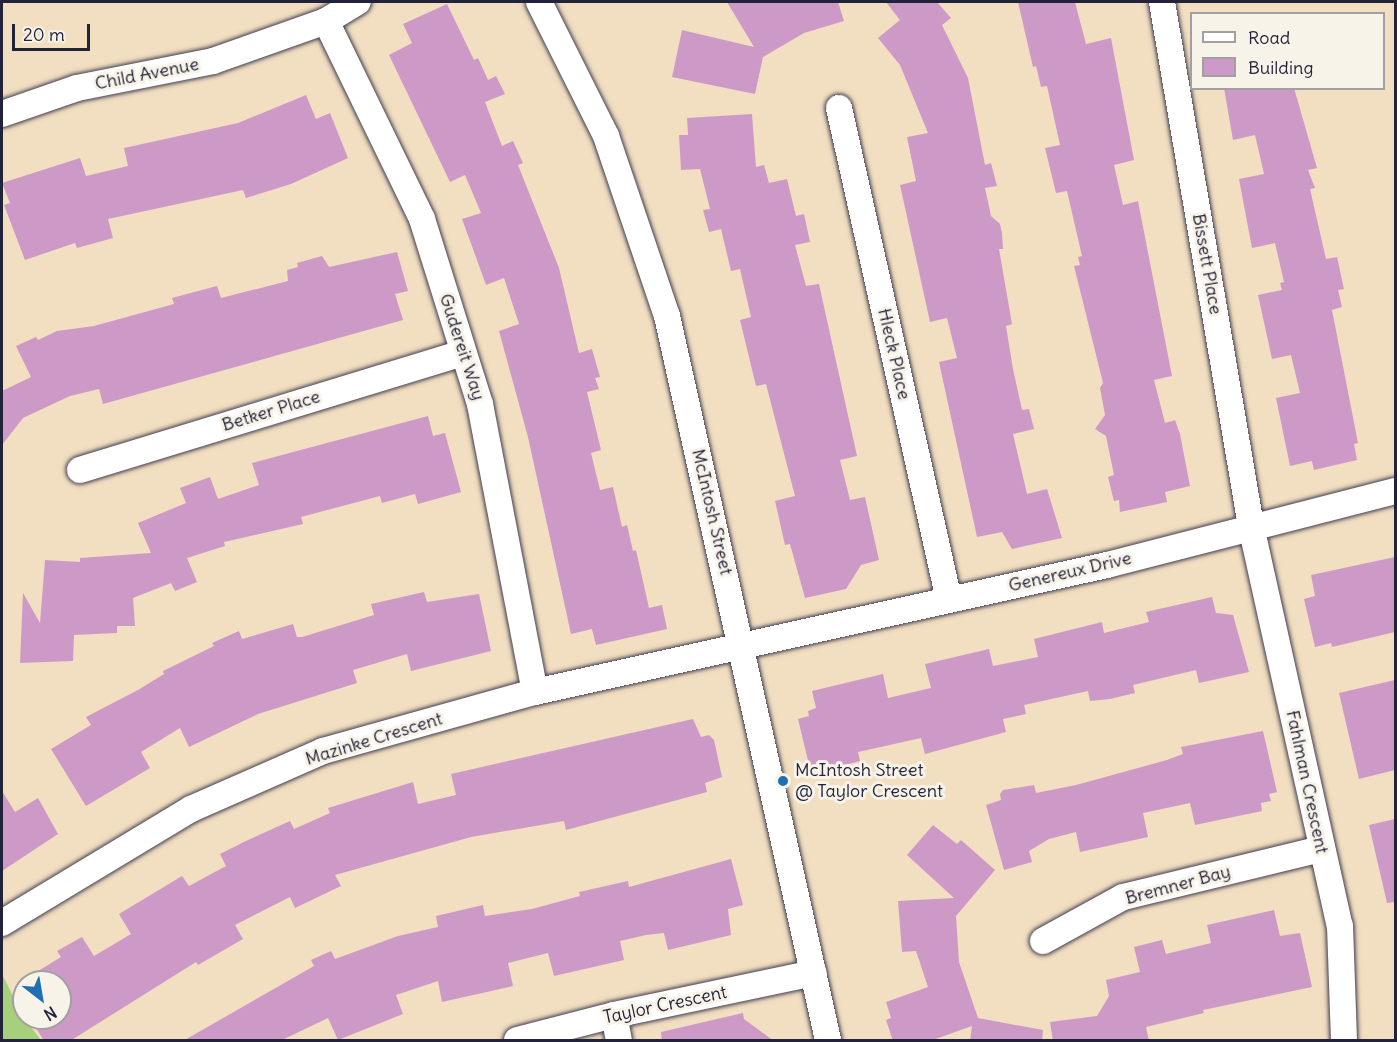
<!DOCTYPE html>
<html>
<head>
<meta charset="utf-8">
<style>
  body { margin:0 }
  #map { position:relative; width:1397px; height:1042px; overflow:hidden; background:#f2dec1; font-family:Delius,sans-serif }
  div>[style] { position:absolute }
  .green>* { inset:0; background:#a6d07b }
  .building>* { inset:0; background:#cd9ac7 }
  .roads { filter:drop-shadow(0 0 2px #413e4f) drop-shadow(0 0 2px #413e4f) }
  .minor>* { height:26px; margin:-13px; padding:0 13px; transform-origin:13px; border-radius:13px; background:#fff }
  .dots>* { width:16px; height:16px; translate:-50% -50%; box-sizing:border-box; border:3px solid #f7f3e8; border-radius:50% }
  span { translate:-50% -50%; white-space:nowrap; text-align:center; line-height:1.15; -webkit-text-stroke:6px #f7f3e8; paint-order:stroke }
  .street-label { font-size:18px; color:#22223b }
  .poi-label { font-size:18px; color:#22223b }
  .left { translate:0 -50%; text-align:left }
  .frame { position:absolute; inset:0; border:3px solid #22223b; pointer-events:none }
  .legend { position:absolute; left:1190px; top:12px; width:195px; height:78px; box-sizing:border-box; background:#f7f3e8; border:2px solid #a29fa3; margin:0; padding:8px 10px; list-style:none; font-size:18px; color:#22223b }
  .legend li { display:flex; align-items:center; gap:12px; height:30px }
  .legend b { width:30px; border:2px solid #a29fa3 }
  .north { position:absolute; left:12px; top:970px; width:60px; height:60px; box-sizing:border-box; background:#f7f3e8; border:2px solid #a29fa3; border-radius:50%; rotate:149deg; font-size:16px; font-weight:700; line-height:24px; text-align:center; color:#22223b }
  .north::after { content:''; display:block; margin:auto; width:21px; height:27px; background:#1f6fb2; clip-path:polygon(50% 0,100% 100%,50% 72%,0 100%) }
  .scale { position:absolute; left:12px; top:24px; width:78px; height:27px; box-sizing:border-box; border:3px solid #22223b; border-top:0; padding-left:8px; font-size:18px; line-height:21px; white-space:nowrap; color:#22223b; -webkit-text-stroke:4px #f7f3e8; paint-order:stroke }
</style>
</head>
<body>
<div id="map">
  <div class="green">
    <i style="clip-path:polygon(2px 974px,24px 1018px,41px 1040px,2px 1040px)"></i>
  </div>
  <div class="building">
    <i style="clip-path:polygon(727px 2px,838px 2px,844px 21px,804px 33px,763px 57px,755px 94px,672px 77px,682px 30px,754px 47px)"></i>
    <i style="clip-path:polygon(886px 2px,937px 2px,951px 18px,942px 25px,968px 78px,985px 165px,991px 163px,997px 186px,985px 188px,991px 216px,1000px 224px,1002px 233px,1003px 249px,999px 249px,1012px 324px,1006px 326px,1013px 369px,1022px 410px,1029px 409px,1034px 429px,1013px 434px,1027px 494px,1047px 489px,1062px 538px,1012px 549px,1002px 532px,977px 537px,939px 362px,957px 358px,947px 318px,930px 322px,900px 185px,916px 181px,907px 137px,928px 133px,900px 65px,878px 38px,900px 20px)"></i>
    <i style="clip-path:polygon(1018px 2px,1075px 2px,1086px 44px,1111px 38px,1134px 160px,1114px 165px,1123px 205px,1138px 201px,1172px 376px,1154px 380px,1165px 423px,1175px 420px,1180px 434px,1190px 486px,1165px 492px,1167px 502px,1120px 512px,1119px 500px,1114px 501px,1108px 477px,1114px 475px,1106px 436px,1095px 429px,1105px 415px,1100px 388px,1103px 383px,1074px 266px,1080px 265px,1078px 257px,1082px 256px,1067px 191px,1056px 193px,1045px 148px,1060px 145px,1047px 86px,1041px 87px,1036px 66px,1033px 67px)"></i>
    <i style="clip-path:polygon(447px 4px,474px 60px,478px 58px,488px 80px,496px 76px,505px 94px,485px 102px,502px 146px,513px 141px,523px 163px,518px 165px,559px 268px,579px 353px,592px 349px,600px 377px,595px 378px,599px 389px,587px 392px,601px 450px,591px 453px,600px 490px,613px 487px,622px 527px,627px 525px,633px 551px,636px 550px,649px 608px,662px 605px,667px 629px,596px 645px,592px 629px,571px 634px,528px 437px,499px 331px,519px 324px,504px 278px,486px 285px,473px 249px,462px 219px,481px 213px,465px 175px,450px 182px,389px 55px,412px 43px,403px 24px)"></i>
    <i style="clip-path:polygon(1224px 88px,1294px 88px,1317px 168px,1308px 170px,1315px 188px,1310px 189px,1326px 259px,1337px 257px,1344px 289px,1338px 290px,1342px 307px,1332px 310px,1358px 443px,1354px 444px,1357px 460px,1314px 470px,1312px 461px,1290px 466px,1276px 398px,1300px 393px,1291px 355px,1272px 359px,1258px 295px,1282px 290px,1280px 283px,1284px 282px,1275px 243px,1252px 248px,1239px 179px,1264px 174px,1255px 135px,1233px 140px)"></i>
    <i style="clip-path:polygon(306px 95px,316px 119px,330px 113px,348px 158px,291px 184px,246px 198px,243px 190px,108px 219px,113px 238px,77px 248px,75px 243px,25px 260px,4px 205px,10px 203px,2px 183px,80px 158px,86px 176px,128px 166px,124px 148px,238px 123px)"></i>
    <i style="clip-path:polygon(752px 114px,756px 167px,764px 165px,769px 183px,787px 179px,796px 216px,804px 214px,810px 242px,795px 245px,806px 286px,819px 284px,857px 456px,840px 460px,850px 500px,865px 497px,879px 560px,861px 565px,846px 589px,805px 598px,790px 544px,785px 545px,775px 501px,795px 496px,766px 384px,756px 386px,740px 320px,751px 317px,740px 269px,731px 271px,721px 229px,709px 232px,703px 210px,710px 209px,700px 169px,681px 170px,679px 135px,688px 135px,687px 118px)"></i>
    <i style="clip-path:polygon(397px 252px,408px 291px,395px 294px,403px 320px,103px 404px,99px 389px,70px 396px,23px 418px,2px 445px,2px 391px,31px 377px,16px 346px,36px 337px,38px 340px,57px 331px,94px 326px,174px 304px,172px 298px,217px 286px,221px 298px,288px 281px,287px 270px,298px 267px,297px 263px,322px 256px,329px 267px)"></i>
    <i style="clip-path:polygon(428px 416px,433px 436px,445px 433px,461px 492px,418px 504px,415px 494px,382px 503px,380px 496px,301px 517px,303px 524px,224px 542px,225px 546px,187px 558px,197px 582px,175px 591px,171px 583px,133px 598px,135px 626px,117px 626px,117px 633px,74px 635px,73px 661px,20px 663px,23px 593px,40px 623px,45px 560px,80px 562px,80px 558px,151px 553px,138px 523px,186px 503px,180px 488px,210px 477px,218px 499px,259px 485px,252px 463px)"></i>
    <i style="clip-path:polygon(1395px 557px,1395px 632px,1332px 647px,1331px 643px,1315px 647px,1304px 599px,1315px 596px,1311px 575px)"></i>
    <i style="clip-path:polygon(424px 592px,427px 602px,479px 594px,491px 651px,411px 671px,407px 654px,353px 670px,357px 683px,258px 714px,189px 747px,180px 728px,141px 752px,150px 768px,86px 806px,51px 749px,91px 725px,86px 717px,138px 690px,164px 674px,163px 671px,214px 646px,212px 643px,239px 631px,242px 639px,293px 624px,297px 637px,302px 637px,374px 615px,371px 604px)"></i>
    <i style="clip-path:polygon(1212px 597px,1216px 613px,1233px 615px,1249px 672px,1199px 683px,1196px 670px,1133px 685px,1135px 693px,1110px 699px,1090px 701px,1088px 691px,1024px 705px,1026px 714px,1003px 719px,1006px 732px,925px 754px,921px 738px,858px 752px,860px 761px,845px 765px,846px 771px,822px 777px,821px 770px,811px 773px,798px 719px,809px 716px,808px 711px,816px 708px,812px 691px,883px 674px,888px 698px,931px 688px,925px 664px,989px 649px,993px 666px,1038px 657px,1034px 639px,1102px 622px,1104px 633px,1149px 622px,1146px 612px)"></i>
    <i style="clip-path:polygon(1395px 680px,1395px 770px,1359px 779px,1339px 693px)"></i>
    <i style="clip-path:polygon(693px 719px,701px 737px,709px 735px,714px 740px,722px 777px,705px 783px,707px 792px,566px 830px,564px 821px,471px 837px,335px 875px,341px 886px,295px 908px,290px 897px,235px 925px,243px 939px,198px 965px,196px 962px,70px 1041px,44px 1041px,30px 1018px,60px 1018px,60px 982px,34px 982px,30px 976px,61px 957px,57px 951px,82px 937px,94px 956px,131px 934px,119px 914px,182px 876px,189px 886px,226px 866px,220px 854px,246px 841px,290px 821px,294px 829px,330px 813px,328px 808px,413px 782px,418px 804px,456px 795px,451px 774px)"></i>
    <i style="clip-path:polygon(1263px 731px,1277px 792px,1269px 794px,1271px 801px,1261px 803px,1262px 811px,1195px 825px,1190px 803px,1143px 813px,1148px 837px,1080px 852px,1076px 832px,1049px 839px,1029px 851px,1032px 862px,1004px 870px,986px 805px,1001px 800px,1000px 794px,1003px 790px,1034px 785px,1036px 793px,1076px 785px,1167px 760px,1183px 754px,1181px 747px)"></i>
    <i style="clip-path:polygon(2px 791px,15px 812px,38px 798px,58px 834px,2px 871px)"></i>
    <i style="clip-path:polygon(1395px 819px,1395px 902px,1387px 903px,1369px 825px)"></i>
    <i style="clip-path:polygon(933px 825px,957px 844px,961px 840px,995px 870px,956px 916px,959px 962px,978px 1018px,1043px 1030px,1042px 1041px,970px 1041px,972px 1026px,930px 1041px,893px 1041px,886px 1020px,891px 1018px,886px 1002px,928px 987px,916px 951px,902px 952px,898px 901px,954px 898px,907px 855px)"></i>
    <i style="clip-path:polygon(731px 859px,743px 905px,728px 909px,731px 935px,668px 950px,664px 933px,646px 935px,620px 941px,624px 960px,554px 976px,548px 953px,508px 963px,513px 986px,442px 1002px,438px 981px,396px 995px,403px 1014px,338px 1040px,328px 1018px,280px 1041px,183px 1041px,314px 966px,311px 960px,331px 951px,335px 959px,398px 936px,438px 927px,436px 916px,483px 905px,485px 916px,532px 909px,580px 896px,579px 892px,628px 881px,629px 887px)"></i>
    <i style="clip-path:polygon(1274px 910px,1280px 936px,1300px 933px,1312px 987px,1203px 1010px,1204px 1013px,1146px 1027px,1149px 1041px,1053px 1041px,1050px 1022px,1097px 1016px,1109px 996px,1106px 980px,1140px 972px,1134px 947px,1162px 940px,1166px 954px,1211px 943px,1207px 925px)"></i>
    <i style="clip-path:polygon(743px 1013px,744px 1019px,774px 1041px,662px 1041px,661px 1032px)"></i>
  </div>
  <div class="roads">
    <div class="minor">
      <i style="left:539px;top:2px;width:150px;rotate:63.4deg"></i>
      <i style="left:606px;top:136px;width:190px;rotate:71.3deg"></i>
      <i style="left:667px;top:316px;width:742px;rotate:77.46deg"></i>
      <i style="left:1162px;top:2px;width:532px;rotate:80.36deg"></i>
      <i style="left:1251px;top:526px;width:410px;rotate:77.5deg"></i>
      <i style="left:1340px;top:926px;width:114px;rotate:88deg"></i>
      <i style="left:326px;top:21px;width:220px;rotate:64.1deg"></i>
      <i style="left:422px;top:219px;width:194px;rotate:72.6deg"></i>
      <i style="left:480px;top:404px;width:293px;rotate:79.2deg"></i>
      <i style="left:839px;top:108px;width:504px;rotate:77.4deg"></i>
      <i style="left:2px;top:114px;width:79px;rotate:-19.1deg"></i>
      <i style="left:77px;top:88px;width:139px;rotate:-11.2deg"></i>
      <i style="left:213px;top:61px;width:120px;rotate:-19.5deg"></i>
      <i style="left:326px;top:21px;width:37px;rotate:-31deg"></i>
      <i style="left:80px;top:470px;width:400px;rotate:-17deg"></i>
      <i style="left:2px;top:923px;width:221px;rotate:-31.1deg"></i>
      <i style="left:191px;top:809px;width:144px;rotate:-23.7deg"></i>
      <i style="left:323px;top:751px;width:220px;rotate:-15.6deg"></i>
      <i style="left:535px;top:692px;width:586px;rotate:-12.52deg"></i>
      <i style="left:1107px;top:565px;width:298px;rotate:-14.4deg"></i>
      <i style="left:1043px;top:941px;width:91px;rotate:-28.8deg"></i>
      <i style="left:1123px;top:897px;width:204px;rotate:-13.6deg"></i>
      <i style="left:614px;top:1015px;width:25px;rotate:79deg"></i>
      <i style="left:517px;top:1040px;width:100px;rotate:-14.5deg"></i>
      <i style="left:614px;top:1015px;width:204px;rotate:-11.9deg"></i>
    </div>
  </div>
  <div class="dots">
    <i style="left:783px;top:781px;background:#1f6fb2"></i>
  </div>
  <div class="street-label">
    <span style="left:147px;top:74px;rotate:-11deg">Child Avenue</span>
    <span style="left:1207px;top:264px;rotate:80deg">Bissett Place</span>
    <span style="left:462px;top:347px;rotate:72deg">Gudereit Way</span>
    <span style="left:894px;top:354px;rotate:77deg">Hleck Place</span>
    <span style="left:271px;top:411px;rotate:-17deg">Betker Place</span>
    <span style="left:712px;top:512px;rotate:77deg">McIntosh Street</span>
    <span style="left:1070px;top:572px;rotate:-13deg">Genereux Drive</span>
    <span style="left:374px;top:739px;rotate:-17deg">Mazinke Crescent</span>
    <span style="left:1307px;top:782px;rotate:78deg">Fahlman Crescent</span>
    <span style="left:1178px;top:885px;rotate:-15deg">Bremner Bay</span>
    <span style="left:665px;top:1005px;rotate:-12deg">Taylor Crescent</span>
  </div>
  <div class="poi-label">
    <span class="left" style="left:795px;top:781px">McIntosh Street<br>@ Taylor Crescent</span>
  </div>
  <div class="frame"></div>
  <ul class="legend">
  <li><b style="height:8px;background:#fff"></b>Road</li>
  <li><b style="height:16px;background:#cd9ac7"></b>Building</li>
  </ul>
  <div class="north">N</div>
  <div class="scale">20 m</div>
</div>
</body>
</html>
